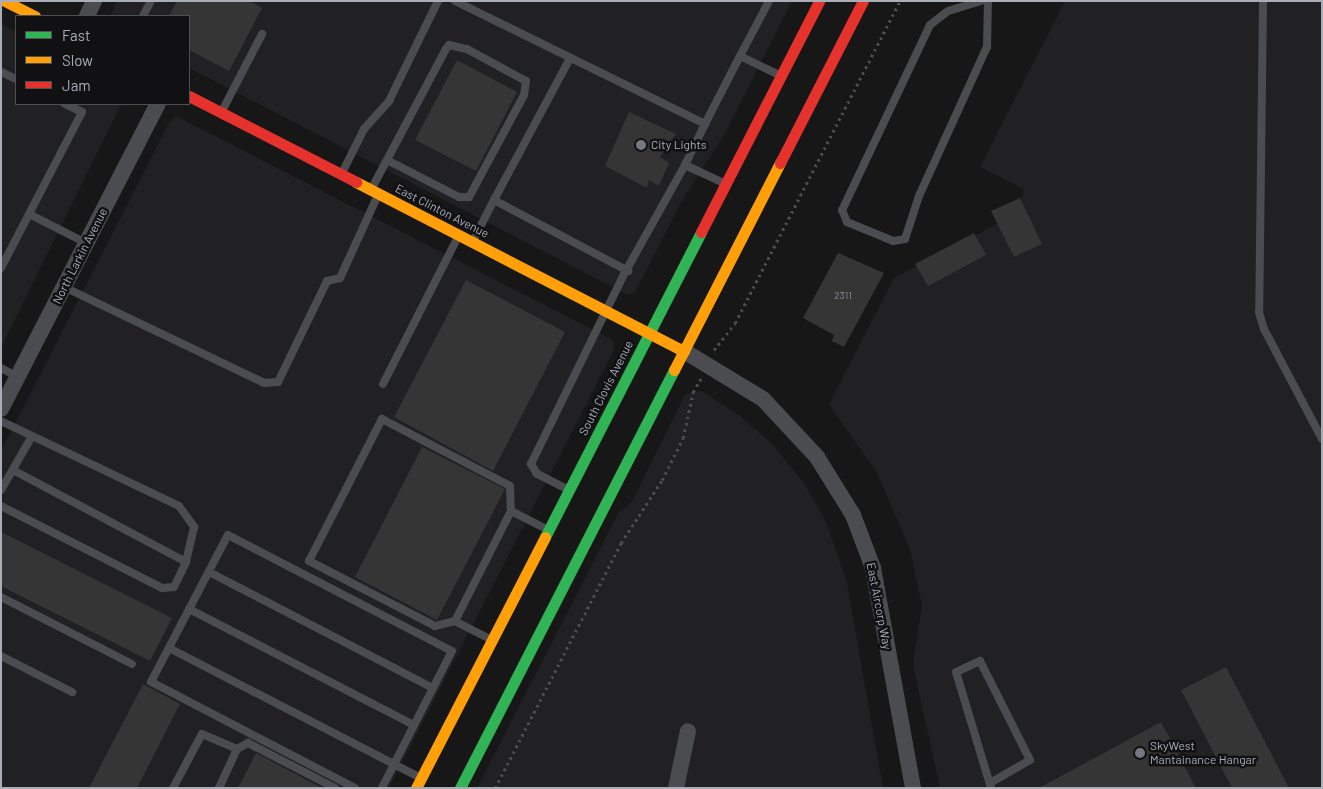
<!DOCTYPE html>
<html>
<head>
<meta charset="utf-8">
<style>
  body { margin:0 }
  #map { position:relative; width:1323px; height:789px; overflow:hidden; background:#171717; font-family:Barlow,sans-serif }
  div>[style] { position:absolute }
  .built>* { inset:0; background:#212123 }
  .building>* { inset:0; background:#353536 }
  .path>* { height:2.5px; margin-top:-1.25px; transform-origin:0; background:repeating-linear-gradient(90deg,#4d4e52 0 2.5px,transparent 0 6.5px) }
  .lane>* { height:8px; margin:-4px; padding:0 4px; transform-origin:4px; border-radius:4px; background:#4b4c50 }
  .street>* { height:16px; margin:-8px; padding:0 8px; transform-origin:8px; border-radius:8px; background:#4b4c50 }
  .fast>* { height:11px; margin:-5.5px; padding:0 5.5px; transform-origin:5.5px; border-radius:5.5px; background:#30b455 }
  .slow>* { height:11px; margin:-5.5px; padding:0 5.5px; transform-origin:5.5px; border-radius:5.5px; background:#ff9f0a }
  .jam>* { height:11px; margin:-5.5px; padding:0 5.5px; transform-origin:5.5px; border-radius:5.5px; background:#e5322d }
  .dots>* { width:14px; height:14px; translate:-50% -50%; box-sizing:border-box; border:2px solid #111113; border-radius:50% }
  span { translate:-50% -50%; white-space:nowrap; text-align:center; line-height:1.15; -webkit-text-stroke:5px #111113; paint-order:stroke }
  .number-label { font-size:10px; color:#8b8f98 }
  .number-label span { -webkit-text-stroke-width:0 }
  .poi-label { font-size:12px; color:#a8adb8 }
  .left { translate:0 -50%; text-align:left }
  .street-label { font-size:12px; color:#a8adb8 }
  .frame { position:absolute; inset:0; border:2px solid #a8adb8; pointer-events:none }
  .legend { position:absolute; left:15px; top:15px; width:175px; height:90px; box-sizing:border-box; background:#111113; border:1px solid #4d4f55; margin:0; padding:6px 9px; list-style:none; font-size:15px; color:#a8adb8 }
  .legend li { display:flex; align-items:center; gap:10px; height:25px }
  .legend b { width:25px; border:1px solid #4d4f55 }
</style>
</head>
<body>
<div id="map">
  <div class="built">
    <i style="clip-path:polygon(117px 1px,792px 1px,723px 137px,684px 197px,635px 292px,628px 295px,189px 68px,189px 16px,110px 16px)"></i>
    <i style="clip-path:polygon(1065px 1px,1322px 1px,1322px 788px,940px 788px,913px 665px,922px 605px,910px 549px,877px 473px,829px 404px,894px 278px,1018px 213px,1024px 189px,980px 167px)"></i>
    <i style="clip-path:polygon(1px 24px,16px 32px,16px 104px,121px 104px,1px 348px)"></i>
    <i style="clip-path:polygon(176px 116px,613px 340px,614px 350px,389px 788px,1px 788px,1px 451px,170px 121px)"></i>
    <i style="clip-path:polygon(701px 391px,740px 416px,773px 445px,804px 483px,826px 522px,847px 583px,883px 788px,477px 788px,619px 512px,632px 502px,685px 395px)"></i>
  </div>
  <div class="building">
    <i style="clip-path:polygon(177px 1px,250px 1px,262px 8px,229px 71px,189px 50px,189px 16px,169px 16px)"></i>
    <i style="clip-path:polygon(457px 60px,517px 92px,476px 171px,415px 140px)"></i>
    <i style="clip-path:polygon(629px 112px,676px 134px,660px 157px,669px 163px,659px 186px,649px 180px,647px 188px,605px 166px)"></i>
    <i style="clip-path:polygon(1020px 198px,1042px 244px,1014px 257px,991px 211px)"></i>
    <i style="clip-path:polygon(974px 233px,986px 255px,928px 286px,915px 264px)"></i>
    <i style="clip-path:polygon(838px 253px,884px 273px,844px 347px,832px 341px,834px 335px,803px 318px)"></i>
    <i style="clip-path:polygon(466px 280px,565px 332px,493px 471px,394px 417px)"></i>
    <i style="clip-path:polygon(422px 447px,505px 489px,437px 620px,355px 577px)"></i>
    <i style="clip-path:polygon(1px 532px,172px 618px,150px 661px,1px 586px)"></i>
    <i style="clip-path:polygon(1226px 667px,1289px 788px,1232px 788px,1181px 690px)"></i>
    <i style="clip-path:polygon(143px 684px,180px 704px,137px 788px,89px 788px)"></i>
    <i style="clip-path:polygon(1161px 722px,1196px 788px,1039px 788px)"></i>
    <i style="clip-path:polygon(256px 753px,322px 788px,238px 788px)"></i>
  </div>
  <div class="path">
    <i style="left:714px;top:350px;width:34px;rotate:-52deg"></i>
    <i style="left:735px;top:323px;width:362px;rotate:-62.9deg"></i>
    <i style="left:495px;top:788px;width:276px;rotate:-62.8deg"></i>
    <i style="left:621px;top:543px;width:75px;rotate:-56.9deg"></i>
    <i style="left:662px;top:480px;width:47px;rotate:-63.4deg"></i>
    <i style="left:683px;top:438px;width:47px;rotate:-77.7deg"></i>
    <i style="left:693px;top:392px;width:16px;rotate:-60deg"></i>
  </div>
  <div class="lane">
    <i style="left:455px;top:1px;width:279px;rotate:26.2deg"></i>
    <i style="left:705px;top:124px;width:46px;rotate:116deg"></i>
    <i style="left:685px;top:165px;width:40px;rotate:25deg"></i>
    <i style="left:981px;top:1px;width:34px;rotate:163deg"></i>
    <i style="left:948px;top:11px;width:23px;rotate:142deg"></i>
    <i style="left:930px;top:25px;width:205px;rotate:115.4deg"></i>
    <i style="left:842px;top:210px;width:13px;rotate:67deg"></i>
    <i style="left:847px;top:222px;width:50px;rotate:22.4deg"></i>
    <i style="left:893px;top:241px;width:12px;rotate:-9deg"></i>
    <i style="left:905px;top:239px;width:45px;rotate:-72deg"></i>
    <i style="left:919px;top:196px;width:164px;rotate:-65.5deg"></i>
    <i style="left:987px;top:47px;width:46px;rotate:-88.8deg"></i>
    <i style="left:1263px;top:1px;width:311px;rotate:90.7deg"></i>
    <i style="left:1259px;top:312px;width:18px;rotate:74deg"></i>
    <i style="left:1264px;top:329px;width:124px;rotate:62.2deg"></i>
    <i style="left:143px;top:16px;width:17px;rotate:-62deg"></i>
    <i style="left:740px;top:56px;width:62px;rotate:-62.2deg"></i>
    <i style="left:1px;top:72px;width:17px;rotate:25deg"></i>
    <i style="left:222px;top:111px;width:87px;rotate:-62.5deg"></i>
    <i style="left:705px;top:124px;width:76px;rotate:-62.8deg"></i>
    <i style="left:740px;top:56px;width:41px;rotate:25.9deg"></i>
    <i style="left:342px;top:173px;width:49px;rotate:-63.4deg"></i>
    <i style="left:364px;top:129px;width:38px;rotate:-48deg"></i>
    <i style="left:389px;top:101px;width:111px;rotate:-63.9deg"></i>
    <i style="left:372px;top:188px;width:157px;rotate:-62deg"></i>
    <i style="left:446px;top:49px;width:5px;rotate:-53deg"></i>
    <i style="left:449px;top:45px;width:18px;rotate:13deg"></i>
    <i style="left:467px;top:49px;width:67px;rotate:28.5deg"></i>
    <i style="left:526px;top:81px;width:14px;rotate:98deg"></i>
    <i style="left:524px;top:95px;width:116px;rotate:118.3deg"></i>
    <i style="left:469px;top:197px;width:10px;rotate:180deg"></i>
    <i style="left:459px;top:197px;width:81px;rotate:-152.8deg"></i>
    <i style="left:494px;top:200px;width:161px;rotate:-61.8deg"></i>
    <i style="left:29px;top:214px;width:115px;rotate:-62.5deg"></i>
    <i style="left:82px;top:112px;width:19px;rotate:-155deg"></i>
    <i style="left:473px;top:241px;width:46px;rotate:-62.9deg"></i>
    <i style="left:494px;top:200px;width:152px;rotate:27.9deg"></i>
    <i style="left:1px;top:268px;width:61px;rotate:-62.6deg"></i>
    <i style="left:29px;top:214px;width:64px;rotate:27deg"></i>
    <i style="left:64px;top:287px;width:222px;rotate:25.6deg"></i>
    <i style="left:264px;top:383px;width:14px;rotate:-4deg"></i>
    <i style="left:278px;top:382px;width:112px;rotate:-64.1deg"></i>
    <i style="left:327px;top:281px;width:13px;rotate:-13deg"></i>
    <i style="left:340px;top:278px;width:91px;rotate:-65.4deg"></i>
    <i style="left:1px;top:368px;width:19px;rotate:28deg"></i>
    <i style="left:383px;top:384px;width:165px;rotate:-63deg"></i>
    <i style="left:1px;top:421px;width:197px;rotate:25.5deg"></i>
    <i style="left:179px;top:506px;width:26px;rotate:54deg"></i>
    <i style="left:194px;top:527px;width:36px;rotate:103deg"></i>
    <i style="left:567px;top:489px;width:34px;rotate:-153deg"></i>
    <i style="left:537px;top:474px;width:12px;rotate:-121deg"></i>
    <i style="left:531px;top:464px;width:209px;rotate:-63.9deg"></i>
    <i style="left:623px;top:276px;width:127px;rotate:-60.8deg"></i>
    <i style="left:1px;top:490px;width:62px;rotate:-60.1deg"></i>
    <i style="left:1px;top:506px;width:181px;rotate:27deg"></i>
    <i style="left:162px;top:588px;width:12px;rotate:-5deg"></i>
    <i style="left:174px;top:587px;width:28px;rotate:-64deg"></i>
    <i style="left:186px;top:562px;width:196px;rotate:-152deg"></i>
    <i style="left:209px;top:572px;width:252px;rotate:27.4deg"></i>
    <i style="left:1px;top:597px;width:147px;rotate:27.1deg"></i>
    <i style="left:189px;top:609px;width:253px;rotate:27.3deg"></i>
    <i style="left:455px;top:621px;width:21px;rotate:166deg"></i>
    <i style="left:435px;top:626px;width:142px;rotate:-152.7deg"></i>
    <i style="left:309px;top:561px;width:160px;rotate:-62.8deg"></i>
    <i style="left:382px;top:419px;width:144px;rotate:27.6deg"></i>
    <i style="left:510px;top:486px;width:25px;rotate:88deg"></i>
    <i style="left:488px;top:638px;width:37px;rotate:-153deg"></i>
    <i style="left:455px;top:621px;width:123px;rotate:-63deg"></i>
    <i style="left:511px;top:511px;width:37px;rotate:27deg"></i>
    <i style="left:169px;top:648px;width:281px;rotate:27.3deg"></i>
    <i style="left:1px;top:656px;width:80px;rotate:26.9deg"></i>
    <i style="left:990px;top:783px;width:46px;rotate:-29.9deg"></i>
    <i style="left:1030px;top:760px;width:111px;rotate:-116.8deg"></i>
    <i style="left:980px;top:661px;width:26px;rotate:155deg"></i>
    <i style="left:956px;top:672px;width:121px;rotate:73.2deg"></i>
    <i style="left:173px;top:788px;width:61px;rotate:-61.8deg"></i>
    <i style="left:202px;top:734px;width:38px;rotate:23deg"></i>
    <i style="left:219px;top:788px;width:43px;rotate:-65.2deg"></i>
    <i style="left:237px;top:749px;width:13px;rotate:-29deg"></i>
    <i style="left:248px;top:743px;width:98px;rotate:27.3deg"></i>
    <i style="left:355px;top:788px;width:230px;rotate:-152.5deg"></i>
    <i style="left:151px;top:682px;width:166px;rotate:-62.4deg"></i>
    <i style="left:228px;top:535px;width:252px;rotate:27.4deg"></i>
    <i style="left:452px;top:651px;width:154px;rotate:117.1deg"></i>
  </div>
  <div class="street">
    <i style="left:87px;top:16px;width:17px;rotate:-65deg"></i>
    <i style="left:684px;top:351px;width:92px;rotate:31.3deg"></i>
    <i style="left:763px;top:399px;width:79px;rotate:47deg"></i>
    <i style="left:817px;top:457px;width:68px;rotate:58.2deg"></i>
    <i style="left:853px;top:515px;width:57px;rotate:69.3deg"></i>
    <i style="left:873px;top:568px;width:224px;rotate:79.7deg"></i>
    <i style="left:1px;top:409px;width:343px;rotate:-62.8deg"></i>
    <i style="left:676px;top:788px;width:58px;rotate:-78.1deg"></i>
  </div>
  <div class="fast">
    <i style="left:545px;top:537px;width:343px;rotate:-62.9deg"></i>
    <i style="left:460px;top:788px;width:470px;rotate:-62.9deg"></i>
  </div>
  <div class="slow">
    <i style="left:5px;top:1px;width:34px;rotate:27deg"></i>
    <i style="left:356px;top:182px;width:369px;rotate:27.3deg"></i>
    <i style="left:674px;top:370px;width:233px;rotate:-62.9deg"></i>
    <i style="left:416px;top:788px;width:282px;rotate:-62.8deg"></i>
  </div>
  <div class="jam">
    <i style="left:189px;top:96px;width:188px;rotate:27.2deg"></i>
    <i style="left:780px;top:163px;width:182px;rotate:-62.9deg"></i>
    <i style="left:701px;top:232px;width:259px;rotate:-62.9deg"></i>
  </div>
  <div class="dots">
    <i style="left:641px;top:145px;background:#757880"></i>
    <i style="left:1140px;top:753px;background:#757880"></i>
  </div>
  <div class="number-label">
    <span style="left:843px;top:296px">2311</span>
  </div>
  <div class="poi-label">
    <span class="left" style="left:651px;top:145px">City Lights</span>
    <span class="left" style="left:1150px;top:753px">SkyWest<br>Mantainance Hangar</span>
  </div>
  <div class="street-label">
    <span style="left:442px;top:211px;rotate:27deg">East Clinton Avenue</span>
    <span style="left:80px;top:256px;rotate:-63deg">North Larkin Avenue</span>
    <span style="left:606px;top:388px;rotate:-63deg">South Clovis Avenue</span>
    <span style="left:879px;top:606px;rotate:79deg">East Aircorp Way</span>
  </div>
  <div class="frame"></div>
  <ul class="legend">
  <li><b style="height:6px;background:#30b455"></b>Fast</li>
  <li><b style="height:6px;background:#ff9f0a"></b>Slow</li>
  <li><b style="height:6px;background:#e5322d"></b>Jam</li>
  </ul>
</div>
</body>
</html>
